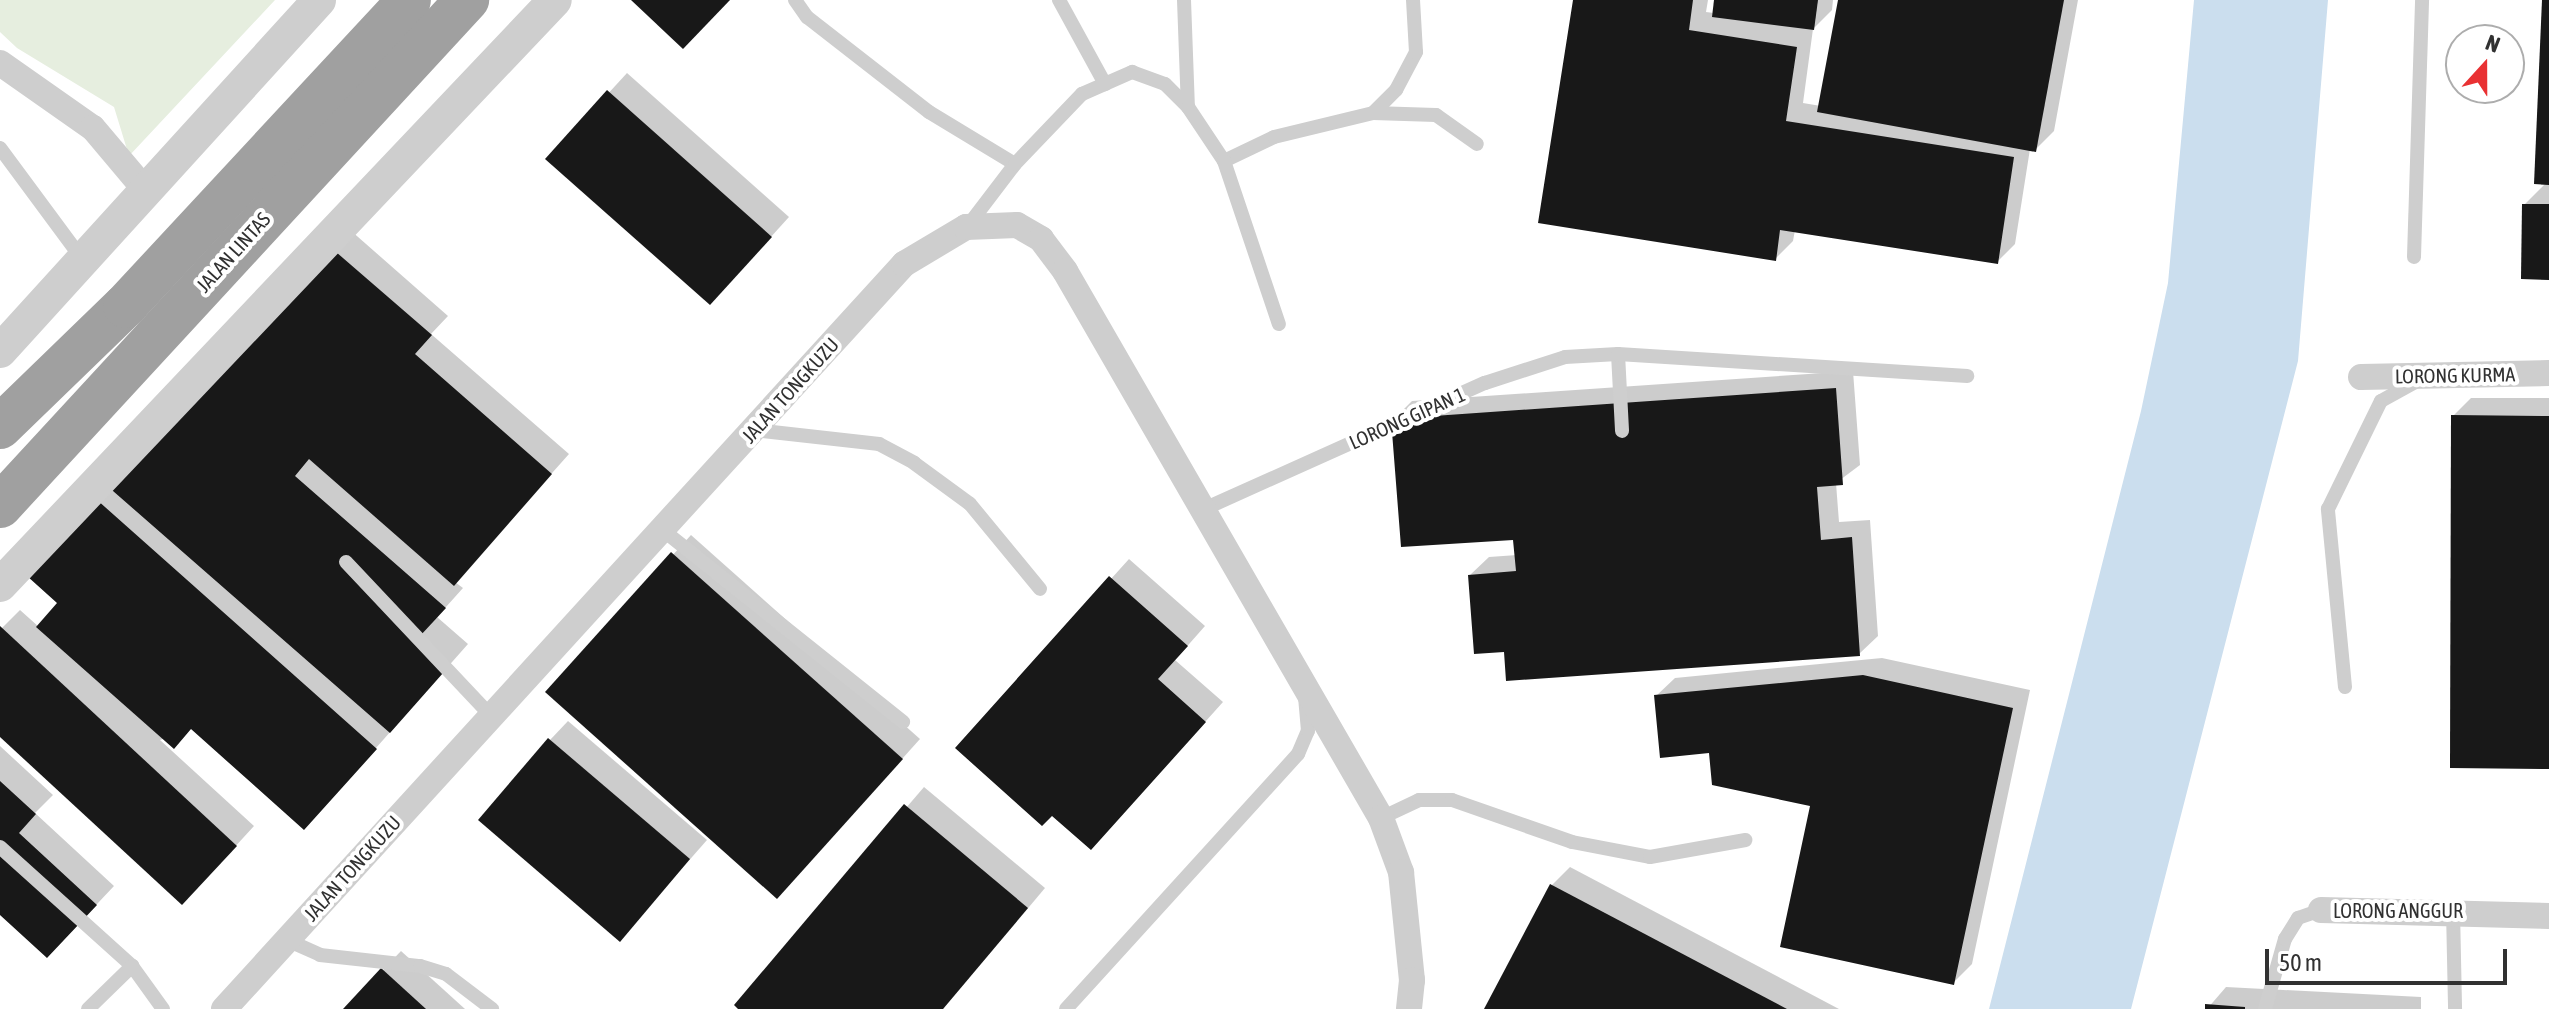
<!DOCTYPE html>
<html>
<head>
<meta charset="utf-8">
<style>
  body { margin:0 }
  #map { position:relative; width:2549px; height:1009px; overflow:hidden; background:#fff; font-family:"Asap Condensed",sans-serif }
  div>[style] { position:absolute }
  .green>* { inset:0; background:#e6eedf }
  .water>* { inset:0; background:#cbdeee }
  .shadow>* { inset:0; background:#0003 }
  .building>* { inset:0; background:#181818 }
  .service>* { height:14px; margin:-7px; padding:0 7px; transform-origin:7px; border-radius:7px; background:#cecece }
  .minor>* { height:26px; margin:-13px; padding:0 13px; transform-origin:13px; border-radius:13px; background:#cecece }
  .tertiary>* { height:34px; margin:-17px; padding:0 17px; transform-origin:17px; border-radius:17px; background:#cecece }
  .trunk>* { height:44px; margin:-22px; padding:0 22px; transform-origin:22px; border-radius:22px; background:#a0a0a0 }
  span { translate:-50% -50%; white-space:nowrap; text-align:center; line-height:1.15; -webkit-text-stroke:8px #fff; paint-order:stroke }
  .street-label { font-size:20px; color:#313131 }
  .north { position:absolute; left:2445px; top:24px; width:80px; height:80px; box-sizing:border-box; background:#fff; border:2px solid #adadad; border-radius:50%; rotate:21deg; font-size:22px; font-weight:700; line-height:32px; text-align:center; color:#313131 }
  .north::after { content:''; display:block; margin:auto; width:28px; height:36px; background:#e93133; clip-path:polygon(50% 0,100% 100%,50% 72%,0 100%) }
  .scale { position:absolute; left:2265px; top:949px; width:242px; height:36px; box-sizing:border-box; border:4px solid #313131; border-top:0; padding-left:10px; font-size:24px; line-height:28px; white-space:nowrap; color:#313131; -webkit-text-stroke:6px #fff; paint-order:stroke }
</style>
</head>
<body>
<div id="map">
  <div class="green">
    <i style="clip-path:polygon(0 0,275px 0,129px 156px,114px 107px,17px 48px,0 32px)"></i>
  </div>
  <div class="water">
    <i style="clip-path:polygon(2194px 0,2328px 0,2298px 361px,2131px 1009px,1989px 1009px,2141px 411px,2168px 283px)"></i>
  </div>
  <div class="shadow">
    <i style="clip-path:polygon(1575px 0,1708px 0,1706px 12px,1714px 13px,1716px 0,1833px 0,1832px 10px,1813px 29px,1803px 103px,1821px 106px,1840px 0,2078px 0,2054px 131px,2035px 150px,2030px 149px,2015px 244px,1997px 262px,1795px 230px,1793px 241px,1775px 259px)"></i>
    <i style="clip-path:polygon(2544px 0,2549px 0,2549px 278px,2524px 205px,2546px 183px)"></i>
    <i style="clip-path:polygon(627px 73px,789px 217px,728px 284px,548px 159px)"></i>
    <i style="clip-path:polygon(341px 222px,448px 316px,431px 334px,569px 454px,455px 582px,463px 588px,437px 617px,468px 644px,322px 809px,192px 728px,160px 740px,254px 826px,201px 884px,0 734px,0 630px,20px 610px,39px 627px,60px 603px,30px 576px)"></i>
    <i style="clip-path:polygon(1853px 371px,1860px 465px,1836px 483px,1839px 522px,1870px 520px,1878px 636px,1859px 654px,1506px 649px,1470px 575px,1489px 557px,1517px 555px,1515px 537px,1393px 420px,1412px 401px)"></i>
    <i style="clip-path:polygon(2471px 398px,2549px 398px,2549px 767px,2453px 416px)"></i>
    <i style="clip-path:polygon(691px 535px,920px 739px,795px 878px,548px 692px)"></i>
    <i style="clip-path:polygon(1129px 559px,1205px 626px,1175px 660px,1223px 702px,1109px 829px,1052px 813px,958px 748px)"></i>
    <i style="clip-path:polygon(1882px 658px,2030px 690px,1972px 964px,1953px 983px,1812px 805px,1710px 751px,1656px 696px,1675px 678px)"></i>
    <i style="clip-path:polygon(568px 721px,707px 840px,620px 939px,550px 740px)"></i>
    <i style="clip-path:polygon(0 746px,53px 795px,35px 813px,114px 886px,66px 937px,0 912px)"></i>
    <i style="clip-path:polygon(924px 787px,1045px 888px,943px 1009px,737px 1005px)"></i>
    <i style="clip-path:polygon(1570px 867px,1839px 1009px,1486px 1009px,1551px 886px)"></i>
    <i style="clip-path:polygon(401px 951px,465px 1009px,346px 1009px)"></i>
    <i style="clip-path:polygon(2226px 987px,2421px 997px,2421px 1009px,2207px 1009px)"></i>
  </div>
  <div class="building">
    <i style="clip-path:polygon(631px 0,730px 0,683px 49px)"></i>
    <i style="clip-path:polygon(1573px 0,1693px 0,1689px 30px,1797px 47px,1786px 121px,2014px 157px,1998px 264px,1780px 230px,1776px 261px,1538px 223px)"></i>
    <i style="clip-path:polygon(1714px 0,1818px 0,1814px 30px,1712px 17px)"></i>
    <i style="clip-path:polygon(1838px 0,2064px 0,2036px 152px,1817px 112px)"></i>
    <i style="clip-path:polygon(2542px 0,2549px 0,2549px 185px,2534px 184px)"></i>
    <i style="clip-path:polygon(607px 90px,772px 237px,710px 305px,545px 159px)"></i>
    <i style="clip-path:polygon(2522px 204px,2549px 204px,2549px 280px,2521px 279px)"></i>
    <i style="clip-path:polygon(321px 239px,432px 335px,415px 354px,552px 474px,454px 586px,309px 459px,295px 476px,446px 608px,420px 636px,451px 664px,390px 733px,105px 484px)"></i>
    <i style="clip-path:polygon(1836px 388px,1843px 485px,1817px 487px,1821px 540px,1852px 537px,1860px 656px,1506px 681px,1504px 652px,1474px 654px,1468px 575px,1516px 571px,1513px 540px,1401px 547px,1391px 419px)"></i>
    <i style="clip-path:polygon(2451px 415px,2549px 416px,2549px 769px,2450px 768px)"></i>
    <i style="clip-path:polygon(96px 499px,377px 749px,304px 830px,191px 729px,174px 749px,36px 627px,57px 603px,27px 576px)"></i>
    <i style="clip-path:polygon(671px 552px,903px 759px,777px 899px,545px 692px)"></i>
    <i style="clip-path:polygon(1109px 576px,1188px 646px,1158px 679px,1206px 722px,1091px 850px,1052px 816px,1042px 826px,955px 748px)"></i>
    <i style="clip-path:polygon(0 626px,237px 846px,182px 905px,0 737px)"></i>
    <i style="clip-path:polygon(1863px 675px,2013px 708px,1954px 985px,1780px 947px,1810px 806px,1712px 785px,1709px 753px,1660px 758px,1654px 695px)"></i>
    <i style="clip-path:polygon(548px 738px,690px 859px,620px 942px,478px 820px)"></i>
    <i style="clip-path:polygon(0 781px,36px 814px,19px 833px,97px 905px,47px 958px,0 915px)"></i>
    <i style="clip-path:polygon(904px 804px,1028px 908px,943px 1009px,738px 1009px,734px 1005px)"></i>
    <i style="clip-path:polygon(1550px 884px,1787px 1009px,1484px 1009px)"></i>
    <i style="clip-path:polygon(381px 968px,426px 1009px,343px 1009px)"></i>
    <i style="clip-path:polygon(2205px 1004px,2245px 1007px,2245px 1009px,2205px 1009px)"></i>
  </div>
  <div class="service">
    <i style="left:795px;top:0;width:21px;rotate:55deg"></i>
    <i style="left:807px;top:17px;width:155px;rotate:37.9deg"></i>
    <i style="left:929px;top:112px;width:100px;rotate:31.2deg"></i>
    <i style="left:1059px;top:0;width:96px;rotate:61.3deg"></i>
    <i style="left:1184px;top:0;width:107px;rotate:87.9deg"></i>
    <i style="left:1373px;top:113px;width:63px;rotate:1.8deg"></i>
    <i style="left:1436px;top:115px;width:50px;rotate:35.3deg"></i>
    <i style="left:0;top:148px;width:138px;rotate:53.5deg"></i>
    <i style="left:1224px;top:161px;width:55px;rotate:-25.6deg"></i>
    <i style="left:1274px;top:137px;width:102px;rotate:-13.6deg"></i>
    <i style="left:1373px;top:113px;width:33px;rotate:-45deg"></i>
    <i style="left:1396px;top:90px;width:43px;rotate:-62.2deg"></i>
    <i style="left:1416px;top:52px;width:52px;rotate:-93.3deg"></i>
    <i style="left:967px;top:227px;width:79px;rotate:-52.7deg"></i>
    <i style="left:1015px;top:164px;width:97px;rotate:-46.3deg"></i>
    <i style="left:1082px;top:94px;width:55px;rotate:-23.7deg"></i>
    <i style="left:1132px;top:72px;width:35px;rotate:20deg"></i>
    <i style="left:1165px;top:84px;width:33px;rotate:45deg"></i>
    <i style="left:1188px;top:107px;width:65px;rotate:56.3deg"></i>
    <i style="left:1224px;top:161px;width:172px;rotate:71.4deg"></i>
    <i style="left:2414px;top:257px;width:257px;rotate:-88.2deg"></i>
    <i style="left:1618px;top:354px;width:77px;rotate:87deg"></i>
    <i style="left:754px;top:430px;width:126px;rotate:6.4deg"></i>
    <i style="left:879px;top:444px;width:40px;rotate:28deg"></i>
    <i style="left:914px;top:463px;width:69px;rotate:36.2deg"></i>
    <i style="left:970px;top:504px;width:110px;rotate:50.5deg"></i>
    <i style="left:1204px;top:509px;width:308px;rotate:-24.2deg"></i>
    <i style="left:1485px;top:383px;width:84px;rotate:-18deg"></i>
    <i style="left:1565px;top:357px;width:53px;rotate:-3.2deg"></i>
    <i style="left:1618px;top:354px;width:350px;rotate:3.6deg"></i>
    <i style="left:664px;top:531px;width:306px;rotate:38.6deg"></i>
    <i style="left:346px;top:562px;width:212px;rotate:46.7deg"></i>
    <i style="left:2345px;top:687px;width:179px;rotate:-95.5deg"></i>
    <i style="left:2328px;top:509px;width:120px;rotate:-63.9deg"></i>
    <i style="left:2381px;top:401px;width:41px;rotate:-29.1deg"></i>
    <i style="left:1381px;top:818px;width:42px;rotate:-25.3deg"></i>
    <i style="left:1419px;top:800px;width:33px"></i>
    <i style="left:1452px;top:800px;width:127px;rotate:19.3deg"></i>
    <i style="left:1572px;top:842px;width:79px;rotate:10.9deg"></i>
    <i style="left:1650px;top:857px;width:97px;rotate:-10.1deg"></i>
    <i style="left:0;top:847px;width:178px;rotate:42deg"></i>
    <i style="left:132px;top:966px;width:53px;rotate:54.2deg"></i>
    <i style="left:2453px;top:910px;width:99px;rotate:88.8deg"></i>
    <i style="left:287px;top:940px;width:36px;rotate:24deg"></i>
    <i style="left:320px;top:955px;width:101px;rotate:6.3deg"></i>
    <i style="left:420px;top:966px;width:27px;rotate:17deg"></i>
    <i style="left:446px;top:974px;width:58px;rotate:37.3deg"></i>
    <i style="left:88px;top:1009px;width:62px;rotate:-44.3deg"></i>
    <i style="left:1066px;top:1009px;width:345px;rotate:-47.7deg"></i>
    <i style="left:1298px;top:754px;width:25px;rotate:-67deg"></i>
    <i style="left:1308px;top:731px;width:34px;rotate:-95deg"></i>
    <i style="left:2265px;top:1009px;width:73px;rotate:-74.1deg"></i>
    <i style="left:2285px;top:939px;width:25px;rotate:-58deg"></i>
    <i style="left:2298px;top:918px;width:24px;rotate:-19deg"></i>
  </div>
  <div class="minor">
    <i style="left:0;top:63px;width:113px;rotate:35deg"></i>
    <i style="left:93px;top:128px;width:82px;rotate:49.9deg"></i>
    <i style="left:2361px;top:377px;width:188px;rotate:-1.2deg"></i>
    <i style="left:2321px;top:910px;width:228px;rotate:1.5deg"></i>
    <i style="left:224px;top:1009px;width:1009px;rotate:-47.61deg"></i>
    <i style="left:904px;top:264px;width:72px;rotate:-30.8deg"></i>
    <i style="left:966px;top:227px;width:51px;rotate:-2.2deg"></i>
    <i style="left:1017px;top:225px;width:28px;rotate:30deg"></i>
    <i style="left:1041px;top:239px;width:40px;rotate:53deg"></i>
    <i style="left:1065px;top:271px;width:632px;rotate:59.99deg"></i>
    <i style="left:1381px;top:818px;width:58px;rotate:69.7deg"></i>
    <i style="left:1401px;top:872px;width:109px;rotate:84.2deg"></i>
    <i style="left:1412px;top:980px;width:29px;rotate:96deg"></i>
  </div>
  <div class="tertiary">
    <i style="left:0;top:351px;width:474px;rotate:-47.7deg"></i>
    <i style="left:0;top:585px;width:806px;rotate:-46.51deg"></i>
  </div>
  <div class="trunk">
    <i style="left:0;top:427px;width:174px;rotate:-44.1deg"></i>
    <i style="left:125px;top:306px;width:417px;rotate:-47.1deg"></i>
    <i style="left:0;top:506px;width:689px;rotate:-47.3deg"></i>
  </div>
  <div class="street-label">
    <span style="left:233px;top:252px;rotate:-48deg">JALAN LINTAS</span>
    <span style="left:2455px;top:375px;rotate:-1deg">LORONG KURMA</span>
    <span style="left:790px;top:390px;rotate:-48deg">JALAN TONGKUZU</span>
    <span style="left:1407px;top:418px;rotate:-24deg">LORONG GIPAN 1</span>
    <span style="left:352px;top:868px;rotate:-48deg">JALAN TONGKUZU</span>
    <span style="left:2398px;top:910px">LORONG ANGGUR</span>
  </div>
  <div class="north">N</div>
  <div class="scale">50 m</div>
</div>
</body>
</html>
